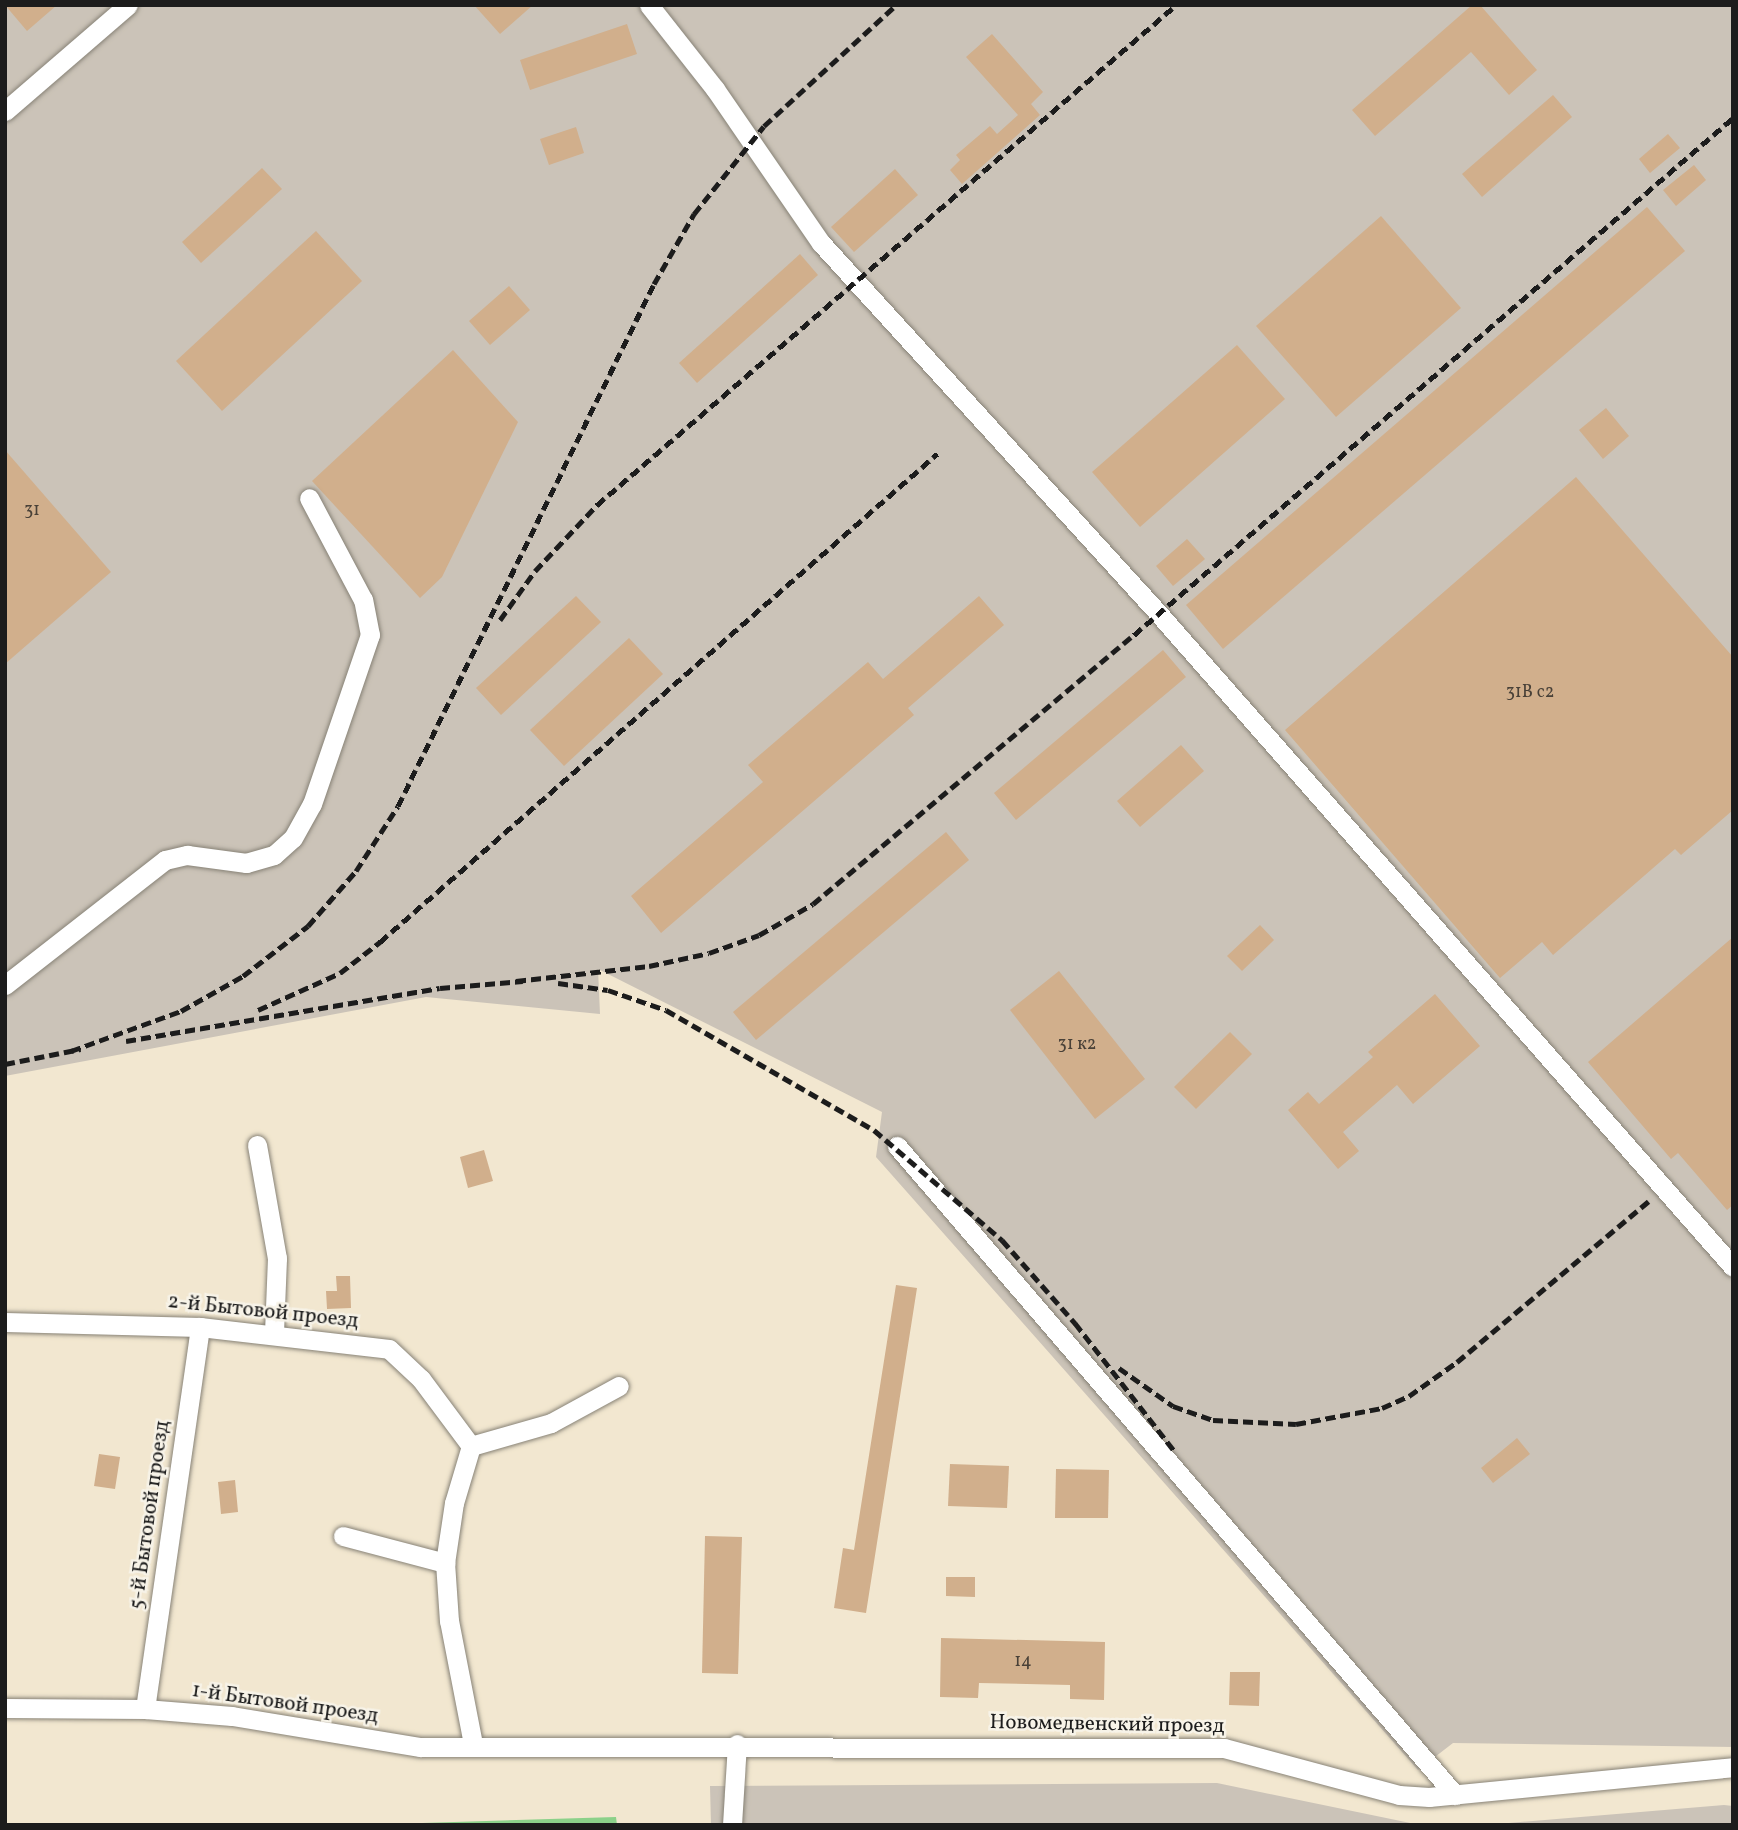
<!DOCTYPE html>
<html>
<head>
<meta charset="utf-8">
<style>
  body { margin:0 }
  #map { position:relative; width:1738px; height:1830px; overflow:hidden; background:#f2e7d0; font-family:Vollkorn,serif }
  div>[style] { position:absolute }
  .industrial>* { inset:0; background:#cbc3b8 }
  .green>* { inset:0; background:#8cd18a }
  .building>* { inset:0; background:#d1af8c }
  .roads { filter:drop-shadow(0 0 2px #878276) drop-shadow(0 0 2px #878276) }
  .minor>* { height:19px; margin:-9.5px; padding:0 9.5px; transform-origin:9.5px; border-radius:9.5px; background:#fff }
  .rail>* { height:5px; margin-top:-2.5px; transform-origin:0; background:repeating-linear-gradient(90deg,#1c1c1c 0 10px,transparent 0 15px) }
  span { translate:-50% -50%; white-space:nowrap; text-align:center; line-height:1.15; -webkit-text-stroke:5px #f7f3e8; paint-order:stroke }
  .number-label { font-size:18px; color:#494138 }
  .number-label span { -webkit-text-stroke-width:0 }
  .street-label { font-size:21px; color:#1c1c1c }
  .frame { position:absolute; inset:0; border:7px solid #1c1c1c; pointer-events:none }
</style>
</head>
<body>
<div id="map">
  <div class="industrial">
    <i style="clip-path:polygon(5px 5px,1733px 5px,1733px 1747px,1453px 1743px,1418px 1770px,876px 1157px,882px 1112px,598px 969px,600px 1014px,426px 997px,5px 1076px)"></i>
    <i style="clip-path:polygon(1217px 1783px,1420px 1825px,711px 1825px,710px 1786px)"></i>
    <i style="clip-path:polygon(1724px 1805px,1733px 1806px,1733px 1825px,1485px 1825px)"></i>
  </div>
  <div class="green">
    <i style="clip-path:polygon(616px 1817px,617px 1825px,358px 1825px)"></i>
  </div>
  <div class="building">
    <i style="clip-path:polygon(5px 5px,57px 5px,27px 31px)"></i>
    <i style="clip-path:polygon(474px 5px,533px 5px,500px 34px)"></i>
    <i style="clip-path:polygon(1472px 5px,1480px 5px,1537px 70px,1509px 95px,1471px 52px,1375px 136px,1352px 110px)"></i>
    <i style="clip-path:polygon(627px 24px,637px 54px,530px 90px,520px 60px)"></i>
    <i style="clip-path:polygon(992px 34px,1043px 92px,1031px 104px,1040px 115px,962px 184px,950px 170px,960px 160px,956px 155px,990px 126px,997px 134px,1018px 115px,966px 57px)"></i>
    <i style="clip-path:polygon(1553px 95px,1572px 117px,1482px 197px,1462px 174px)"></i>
    <i style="clip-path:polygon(576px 127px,584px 153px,549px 165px,540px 139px)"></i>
    <i style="clip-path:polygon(1668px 134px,1680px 148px,1650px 173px,1639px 159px)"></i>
    <i style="clip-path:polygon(1694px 165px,1706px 180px,1676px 206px,1663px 190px)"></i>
    <i style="clip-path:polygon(262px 168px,282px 189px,201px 263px,182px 242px)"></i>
    <i style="clip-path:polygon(895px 169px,918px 195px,854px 252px,831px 227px)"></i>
    <i style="clip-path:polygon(1647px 207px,1685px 251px,1223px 649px,1186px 605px)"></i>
    <i style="clip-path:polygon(1381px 216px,1461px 308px,1336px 417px,1256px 326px)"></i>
    <i style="clip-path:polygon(316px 231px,362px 281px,222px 411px,176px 361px)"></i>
    <i style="clip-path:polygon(800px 254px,818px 275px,697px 383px,679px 363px)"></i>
    <i style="clip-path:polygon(509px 286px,530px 310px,490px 345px,469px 321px)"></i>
    <i style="clip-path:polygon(1237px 345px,1285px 399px,1140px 527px,1092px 472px)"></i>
    <i style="clip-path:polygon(453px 350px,518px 422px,442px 577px,420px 598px,312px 481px)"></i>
    <i style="clip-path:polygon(1606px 408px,1629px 436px,1603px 459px,1579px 430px)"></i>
    <i style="clip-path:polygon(5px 450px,111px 572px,5px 664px)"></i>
    <i style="clip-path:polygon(1576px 477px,1733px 657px,1733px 810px,1681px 855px,1675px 849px,1553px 955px,1542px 942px,1500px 978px,1285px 730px)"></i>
    <i style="clip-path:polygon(1187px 539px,1205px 559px,1173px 586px,1156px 566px)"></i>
    <i style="clip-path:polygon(576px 596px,601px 622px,501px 715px,476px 688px)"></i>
    <i style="clip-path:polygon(979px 596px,1004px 625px,908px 708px,914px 715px,661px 933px,631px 896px,763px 782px,748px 765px,868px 662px,883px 679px)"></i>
    <i style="clip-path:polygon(629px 638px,663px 674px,564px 766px,530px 730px)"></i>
    <i style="clip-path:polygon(1163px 650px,1186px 677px,1016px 820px,994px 793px)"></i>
    <i style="clip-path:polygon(1181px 745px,1204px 771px,1140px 827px,1117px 801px)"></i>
    <i style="clip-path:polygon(946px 832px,969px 860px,756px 1040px,733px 1012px)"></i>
    <i style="clip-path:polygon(1260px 925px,1274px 940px,1242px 971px,1227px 956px)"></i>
    <i style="clip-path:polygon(1733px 937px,1733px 1205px,1727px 1210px,1678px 1153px,1671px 1159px,1588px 1062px)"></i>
    <i style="clip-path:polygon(1059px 971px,1145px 1079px,1095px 1119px,1010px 1010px)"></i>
    <i style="clip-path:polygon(1435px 994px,1480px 1046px,1413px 1104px,1397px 1085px,1343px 1132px,1359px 1151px,1338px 1169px,1288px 1110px,1308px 1092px,1319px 1104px,1373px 1057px,1368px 1052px)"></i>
    <i style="clip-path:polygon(1230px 1032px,1252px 1054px,1196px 1109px,1174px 1087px)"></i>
    <i style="clip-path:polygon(484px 1150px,493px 1181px,468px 1188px,460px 1157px)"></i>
    <i style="clip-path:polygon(336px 1276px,350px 1276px,351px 1308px,327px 1309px,326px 1291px,337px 1291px)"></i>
    <i style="clip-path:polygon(896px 1285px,917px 1288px,866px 1613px,834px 1608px,843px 1548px,854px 1550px)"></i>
    <i style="clip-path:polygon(1517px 1438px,1530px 1454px,1493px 1483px,1481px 1468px)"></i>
    <i style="clip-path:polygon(99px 1454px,120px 1457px,115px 1489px,94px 1486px)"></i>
    <i style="clip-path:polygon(950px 1464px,1009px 1466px,1007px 1508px,948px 1506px)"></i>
    <i style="clip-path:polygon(1056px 1469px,1109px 1470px,1108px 1518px,1055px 1518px)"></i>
    <i style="clip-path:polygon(235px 1480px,238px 1512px,221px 1514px,218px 1482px)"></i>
    <i style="clip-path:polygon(705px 1536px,742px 1537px,738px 1674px,702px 1673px)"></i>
    <i style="clip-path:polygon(946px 1577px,975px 1577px,975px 1597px,946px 1596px)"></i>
    <i style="clip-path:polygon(941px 1638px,1105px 1642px,1104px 1700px,1070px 1699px,1070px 1685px,979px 1683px,978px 1698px,940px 1697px)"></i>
    <i style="clip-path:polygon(1230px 1672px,1260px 1672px,1259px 1706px,1229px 1705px)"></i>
  </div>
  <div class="roads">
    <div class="minor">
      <i style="left:649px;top:5px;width:107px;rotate:51.8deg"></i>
      <i style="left:715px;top:89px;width:187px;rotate:55.5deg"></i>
      <i style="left:821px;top:243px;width:502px;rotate:47.66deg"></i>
      <i style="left:1159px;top:614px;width:869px;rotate:48.68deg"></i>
      <i style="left:5px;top:111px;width:162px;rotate:-40.8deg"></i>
      <i style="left:5px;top:985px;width:203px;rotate:-38deg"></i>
      <i style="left:165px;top:860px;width:23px;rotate:-13deg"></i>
      <i style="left:187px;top:855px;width:60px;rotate:7.7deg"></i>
      <i style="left:246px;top:863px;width:29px;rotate:-16deg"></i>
      <i style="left:274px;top:855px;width:25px;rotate:-42deg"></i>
      <i style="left:293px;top:838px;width:39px;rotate:-61deg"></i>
      <i style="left:312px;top:804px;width:179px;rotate:-71.1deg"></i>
      <i style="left:370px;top:635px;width:36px;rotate:-101deg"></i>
      <i style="left:363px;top:600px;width:115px;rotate:-117.9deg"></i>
      <i style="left:257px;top:1145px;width:115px;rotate:80deg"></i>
      <i style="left:277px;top:1258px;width:74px;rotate:92.3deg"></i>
      <i style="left:897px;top:1146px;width:856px;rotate:49.31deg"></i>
      <i style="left:5px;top:1322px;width:195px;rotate:1.5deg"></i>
      <i style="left:200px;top:1327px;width:190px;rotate:6.6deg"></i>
      <i style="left:389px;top:1349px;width:44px;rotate:43.2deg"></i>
      <i style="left:421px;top:1379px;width:84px;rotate:53.3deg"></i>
      <i style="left:343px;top:1536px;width:106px;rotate:14.8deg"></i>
      <i style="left:5px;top:1708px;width:140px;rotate:0.4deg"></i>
      <i style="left:145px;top:1709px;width:87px;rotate:4.6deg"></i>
      <i style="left:232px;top:1716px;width:191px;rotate:9.4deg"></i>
      <i style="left:420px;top:1747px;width:804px;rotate:0.07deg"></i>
      <i style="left:1224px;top:1748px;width:181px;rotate:15deg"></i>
      <i style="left:1399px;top:1795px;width:30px;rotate:4deg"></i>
      <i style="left:1429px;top:1797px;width:305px;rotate:-5.6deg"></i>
      <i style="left:145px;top:1709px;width:386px;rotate:-81.8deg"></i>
      <i style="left:473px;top:1744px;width:125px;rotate:-101deg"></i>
      <i style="left:449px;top:1621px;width:58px;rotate:-93.9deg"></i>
      <i style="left:445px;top:1563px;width:61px;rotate:-81.5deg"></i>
      <i style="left:454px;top:1503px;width:59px;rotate:-73.4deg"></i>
      <i style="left:471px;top:1446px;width:83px;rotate:-16deg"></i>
      <i style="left:551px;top:1423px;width:77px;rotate:-28.6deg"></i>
      <i style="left:732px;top:1825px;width:81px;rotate:-86.5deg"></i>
    </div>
  </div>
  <div class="rail">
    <i style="left:500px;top:620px;width:60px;rotate:-54.5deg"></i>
    <i style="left:535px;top:571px;width:91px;rotate:-46.8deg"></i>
    <i style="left:597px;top:505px;width:765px;rotate:-40.81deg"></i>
    <i style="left:516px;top:981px;width:134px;rotate:-6.4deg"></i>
    <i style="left:649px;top:966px;width:61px;rotate:-12.2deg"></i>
    <i style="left:709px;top:953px;width:53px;rotate:-19.8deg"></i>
    <i style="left:759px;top:935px;width:62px;rotate:-29.9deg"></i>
    <i style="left:813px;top:904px;width:419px;rotate:-40deg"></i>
    <i style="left:1134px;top:635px;width:791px;rotate:-40.8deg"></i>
    <i style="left:558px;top:983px;width:50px;rotate:8deg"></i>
    <i style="left:608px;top:990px;width:61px;rotate:19deg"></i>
    <i style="left:666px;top:1010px;width:240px;rotate:30deg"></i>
    <i style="left:874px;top:1130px;width:169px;rotate:40.7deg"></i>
    <i style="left:1002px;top:1240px;width:111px;rotate:48.7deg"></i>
    <i style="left:1075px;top:1323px;width:163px;rotate:52.2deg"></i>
    <i style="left:258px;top:1010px;width:90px;rotate:-24.3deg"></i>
    <i style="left:340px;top:973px;width:51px;rotate:-37.8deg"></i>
    <i style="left:380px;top:942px;width:741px;rotate:-41.22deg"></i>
    <i style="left:126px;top:1041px;width:318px;rotate:-9.6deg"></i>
    <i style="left:440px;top:988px;width:83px;rotate:-4.8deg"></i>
    <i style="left:71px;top:1051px;width:117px;rotate:-20deg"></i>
    <i style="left:181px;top:1011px;width:71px;rotate:-29.4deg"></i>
    <i style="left:243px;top:976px;width:82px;rotate:-37.6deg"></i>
    <i style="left:308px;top:926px;width:73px;rotate:-48.9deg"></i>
    <i style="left:356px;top:871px;width:77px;rotate:-57.1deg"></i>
    <i style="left:398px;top:806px;width:581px;rotate:-63.88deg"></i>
    <i style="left:654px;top:284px;width:81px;rotate:-60.3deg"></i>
    <i style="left:694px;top:214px;width:112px;rotate:-51.5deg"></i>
    <i style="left:764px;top:126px;width:179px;rotate:-42.5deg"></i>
    <i style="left:5px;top:1064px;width:77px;rotate:-11.2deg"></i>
    <i style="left:1119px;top:1368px;width:66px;rotate:35.1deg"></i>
    <i style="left:1173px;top:1406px;width:42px;rotate:19.3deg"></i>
    <i style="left:1213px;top:1420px;width:83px;rotate:2.8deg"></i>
    <i style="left:1296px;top:1424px;width:87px;rotate:-10.5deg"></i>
    <i style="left:1382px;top:1408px;width:30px;rotate:-24deg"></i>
    <i style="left:1409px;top:1396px;width:59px;rotate:-35.3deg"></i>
    <i style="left:1457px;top:1362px;width:252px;rotate:-40deg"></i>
  </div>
  <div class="number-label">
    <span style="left:32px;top:511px">31</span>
    <span style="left:1530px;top:693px">31В с2</span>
    <span style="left:1077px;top:1045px">31 к2</span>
    <span style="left:1023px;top:1662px">14</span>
  </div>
  <div class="street-label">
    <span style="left:263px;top:1312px;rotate:6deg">2-й Бытовой проезд</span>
    <span style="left:150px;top:1515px;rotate:-82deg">5-й Бытовой проезд</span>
    <span style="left:285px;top:1704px;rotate:8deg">1-й Бытовой проезд</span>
    <span style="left:1107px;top:1725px;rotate:1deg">Новомедвенский проезд</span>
  </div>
  <div class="frame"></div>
</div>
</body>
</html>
